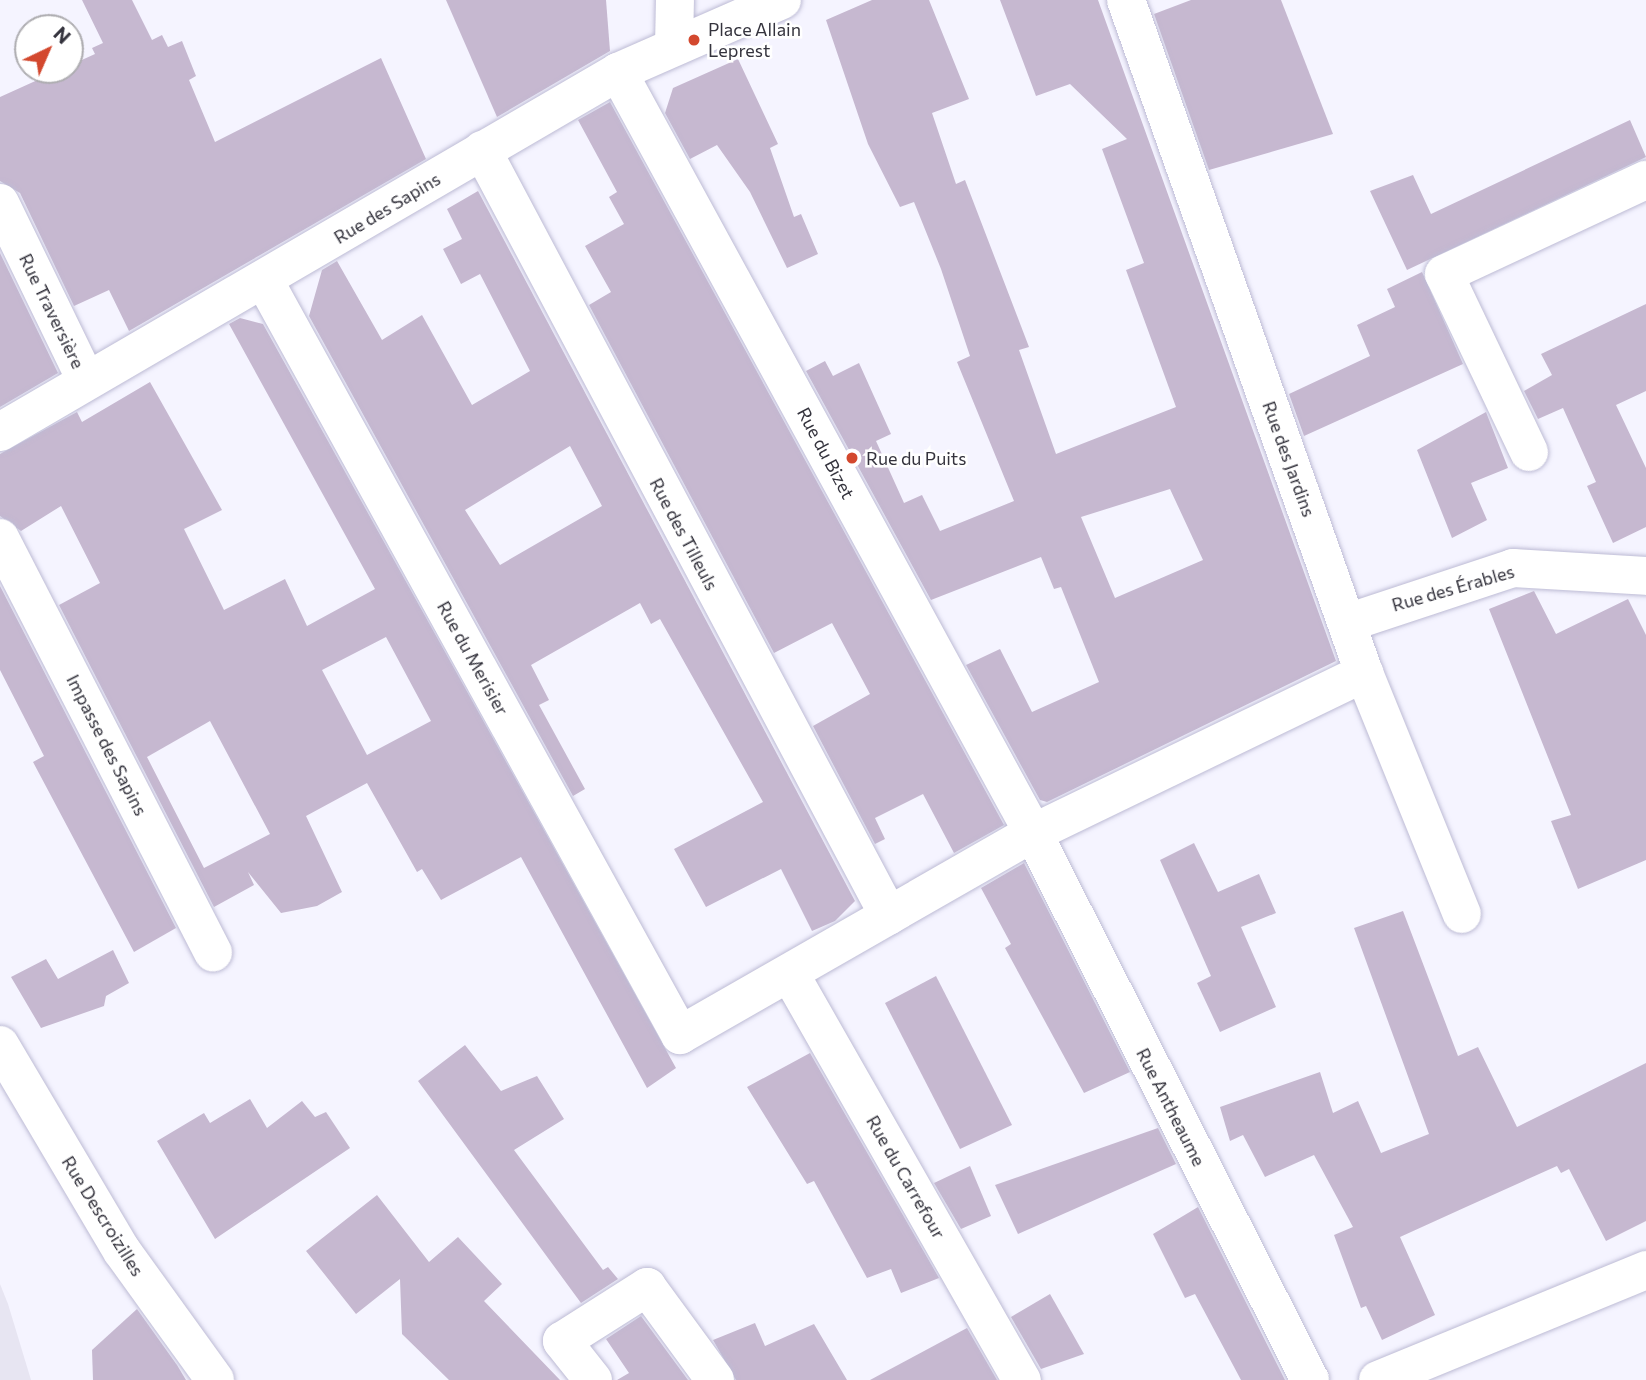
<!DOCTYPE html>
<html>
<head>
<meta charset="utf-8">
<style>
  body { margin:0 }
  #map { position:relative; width:1646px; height:1380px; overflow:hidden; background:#f5f4ff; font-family:Commissioner,sans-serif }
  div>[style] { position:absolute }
  .built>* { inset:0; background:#e7e5f2 }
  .building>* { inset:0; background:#c6b8d0 }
  .roads { filter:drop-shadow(0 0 2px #bdbbd5) drop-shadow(0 0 2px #bdbbd5) }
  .minor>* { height:38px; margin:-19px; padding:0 19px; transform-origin:19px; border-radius:19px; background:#fff }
  .dots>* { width:19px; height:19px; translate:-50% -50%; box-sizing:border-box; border:4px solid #fff; border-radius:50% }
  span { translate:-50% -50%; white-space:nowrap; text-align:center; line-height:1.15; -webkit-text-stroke:5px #fff; paint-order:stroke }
  .poi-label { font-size:18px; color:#34333d }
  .left { translate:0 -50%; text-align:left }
  .street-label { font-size:18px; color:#34333d }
  .north { position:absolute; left:14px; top:14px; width:70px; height:70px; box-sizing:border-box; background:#fff; border:2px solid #aeadb1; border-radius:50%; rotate:44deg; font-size:19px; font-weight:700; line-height:28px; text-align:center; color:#34333d }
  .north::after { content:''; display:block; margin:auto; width:24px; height:32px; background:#d3482e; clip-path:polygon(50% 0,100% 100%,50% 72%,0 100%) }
</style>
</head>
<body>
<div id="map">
  <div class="built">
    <i style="clip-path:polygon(0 1284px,8px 1304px,31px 1380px,0 1380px)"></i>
  </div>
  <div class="building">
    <i style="clip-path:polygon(82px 0,132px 0,152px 40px,162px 35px,168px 47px,182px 41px,196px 76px,189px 80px,215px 142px,381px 58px,426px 159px,129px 331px,109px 290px,74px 306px,20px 193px,0 181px,0 97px,95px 54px,92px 48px,103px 43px)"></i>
    <i style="clip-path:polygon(446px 0,606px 0,610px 51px,497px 117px)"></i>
    <i style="clip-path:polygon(evenodd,872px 0,929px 0,969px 99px,932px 113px,956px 184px,965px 180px,1029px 347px,1019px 350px,1056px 454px,1176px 407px,1126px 270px,1144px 263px,1102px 149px,1127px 139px,1070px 84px,1036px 96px,1000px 0,1098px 0,1336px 661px,1047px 802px,1040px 800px,966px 665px,1000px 649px,1032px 712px,1099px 682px,1061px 587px,1054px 589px,1041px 557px,931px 600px,806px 371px,825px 361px,833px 376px,859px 363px,891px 434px,876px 441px,904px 503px,922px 495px,940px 531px,1014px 501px,957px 362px,970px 356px,941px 269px,914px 202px,900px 207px,868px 144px,826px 20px,872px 0,1170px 489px,1203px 560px,1115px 598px,1081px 517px,1170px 489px)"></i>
    <i style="clip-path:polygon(1191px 0,1281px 0,1333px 134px,1209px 170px,1154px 14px)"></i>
    <i style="clip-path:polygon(738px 59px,778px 144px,770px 148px,794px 217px,801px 214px,818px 254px,787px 268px,750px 192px,717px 145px,690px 159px,665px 113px,673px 88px)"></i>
    <i style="clip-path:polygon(610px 102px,1004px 825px,954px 853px,923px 794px,875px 818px,885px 839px,875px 844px,813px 726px,870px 694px,832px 623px,774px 653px,589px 305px,611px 292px,585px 246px,624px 224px,609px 197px,617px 192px,578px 120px)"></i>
    <i style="clip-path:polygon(1630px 120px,1646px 157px,1407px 270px,1370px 191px,1413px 175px,1431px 214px)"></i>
    <i style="clip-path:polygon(evenodd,478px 191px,855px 901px,835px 921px,812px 931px,781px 869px,706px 907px,674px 849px,763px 802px,660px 619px,651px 624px,640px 603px,531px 665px,549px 700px,539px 705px,585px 789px,573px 796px,309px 316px,322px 270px,337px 261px,382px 340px,422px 315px,472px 405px,530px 371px,480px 274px,461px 284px,443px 249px,462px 239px,447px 209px,478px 191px,570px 446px,602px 506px,500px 565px,465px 510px,570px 446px)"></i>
    <i style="clip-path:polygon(0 253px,58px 373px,0 407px)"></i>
    <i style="clip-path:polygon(1422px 272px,1463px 364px,1304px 436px,1289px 394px,1370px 356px,1357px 325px,1395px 307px,1387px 289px)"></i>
    <i style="clip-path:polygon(1646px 304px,1646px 391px,1616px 405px,1646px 468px,1646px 527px,1613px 543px,1587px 486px,1596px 482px,1563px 408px,1538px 419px,1524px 391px,1552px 375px,1541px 354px)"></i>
    <i style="clip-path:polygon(evenodd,240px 318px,263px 324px,676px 1068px,647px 1088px,521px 857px,441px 900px,422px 869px,417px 872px,367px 783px,306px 816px,342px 892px,317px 906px,281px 913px,248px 872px,254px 885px,214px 907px,59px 605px,100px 583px,61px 506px,21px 531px,0 516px,0 454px,77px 412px,82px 422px,150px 382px,222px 510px,184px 529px,224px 610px,285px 579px,307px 626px,375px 589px,229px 324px,240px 318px,386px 637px,431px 721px,367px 755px,322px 670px,386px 637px,240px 318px,210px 721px,270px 834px,204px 868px,147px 757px,210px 721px)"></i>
    <i style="clip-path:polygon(1486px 412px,1508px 468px,1471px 483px,1487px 520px,1452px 538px,1417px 450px)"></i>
    <i style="clip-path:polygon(0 586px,176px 928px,134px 952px,33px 762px,44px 756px,0 670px)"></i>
    <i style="clip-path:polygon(1534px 591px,1556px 634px,1628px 599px,1646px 635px,1646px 860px,1578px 889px,1551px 821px,1571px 815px,1489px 609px)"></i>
    <i style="clip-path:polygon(1194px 843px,1218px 892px,1259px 874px,1276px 913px,1241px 927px,1276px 1007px,1220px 1032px,1197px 983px,1211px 976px,1160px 860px)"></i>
    <i style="clip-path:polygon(1024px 863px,1130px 1072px,1084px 1093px,1005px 948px,1011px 944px,981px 888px)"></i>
    <i style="clip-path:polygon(1403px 911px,1458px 1056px,1478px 1047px,1517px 1127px,1646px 1063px,1646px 1221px,1606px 1241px,1569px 1169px,1561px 1173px,1557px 1166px,1466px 1207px,1400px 1237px,1435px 1315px,1382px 1340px,1366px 1306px,1361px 1308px,1334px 1235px,1353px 1227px,1314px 1155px,1265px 1177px,1243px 1135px,1230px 1141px,1220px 1107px,1320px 1072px,1333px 1113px,1358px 1101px,1381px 1153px,1429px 1134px,1354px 928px)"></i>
    <i style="clip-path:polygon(113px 950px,129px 983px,106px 996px,104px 1006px,41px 1028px,11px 977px,46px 959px,58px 979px)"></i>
    <i style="clip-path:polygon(936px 976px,1012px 1125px,960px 1149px,885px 1003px)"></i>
    <i style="clip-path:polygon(465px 1045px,501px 1091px,537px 1076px,564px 1119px,514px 1150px,603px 1270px,608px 1267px,618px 1279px,581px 1303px,418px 1081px)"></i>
    <i style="clip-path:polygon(810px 1053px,939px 1278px,901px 1293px,891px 1269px,867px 1278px,814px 1181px,807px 1184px,747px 1087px)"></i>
    <i style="clip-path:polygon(250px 1099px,267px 1128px,302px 1101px,315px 1117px,326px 1112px,350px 1148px,215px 1239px,157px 1141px,204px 1113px,210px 1123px)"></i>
    <i style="clip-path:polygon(1158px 1128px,1176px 1164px,1018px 1234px,995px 1185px)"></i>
    <i style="clip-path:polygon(970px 1166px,991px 1216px,961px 1229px,934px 1183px)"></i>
    <i style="clip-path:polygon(377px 1195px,429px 1262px,458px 1237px,502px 1284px,484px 1301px,560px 1380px,449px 1380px,402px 1334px,400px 1279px,356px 1314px,306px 1251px)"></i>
    <i style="clip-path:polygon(1198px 1207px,1285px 1380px,1241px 1380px,1195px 1294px,1185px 1298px,1153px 1234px)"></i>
    <i style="clip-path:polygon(1050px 1294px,1084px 1354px,1041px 1369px,1011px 1317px)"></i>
    <i style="clip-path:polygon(137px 1309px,177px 1365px,186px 1380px,93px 1380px,92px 1350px)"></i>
    <i style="clip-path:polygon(641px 1316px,688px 1380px,617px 1380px,629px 1373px,606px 1339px)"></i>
    <i style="clip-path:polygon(755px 1323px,765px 1346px,814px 1324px,847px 1380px,736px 1380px,713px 1340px)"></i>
    <i style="clip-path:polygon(967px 1328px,997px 1380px,870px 1380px)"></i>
  </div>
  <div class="roads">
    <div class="minor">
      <i style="left:1126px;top:0;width:714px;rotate:70.52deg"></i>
      <i style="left:1364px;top:673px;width:260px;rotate:67.9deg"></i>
      <i style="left:674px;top:46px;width:46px;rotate:-88.8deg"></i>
      <i style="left:618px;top:72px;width:867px;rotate:61.39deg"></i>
      <i style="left:1033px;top:833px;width:613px;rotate:63.14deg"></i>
      <i style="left:482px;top:150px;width:867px;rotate:62.02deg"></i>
      <i style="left:0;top:203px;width:197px;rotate:64.1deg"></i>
      <i style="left:265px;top:282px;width:860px;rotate:61.14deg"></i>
      <i style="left:680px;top:1035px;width:407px;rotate:-29.8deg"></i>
      <i style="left:1033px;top:833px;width:368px;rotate:-25.8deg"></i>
      <i style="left:0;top:432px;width:715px;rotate:-30.22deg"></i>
      <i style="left:618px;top:72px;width:179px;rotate:-23.7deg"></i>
      <i style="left:1529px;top:452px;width:197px;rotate:-115.5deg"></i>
      <i style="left:1444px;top:274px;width:223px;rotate:-25deg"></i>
      <i style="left:0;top:538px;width:466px;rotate:62.8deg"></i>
      <i style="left:1347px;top:623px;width:175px;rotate:-18.3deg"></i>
      <i style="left:1513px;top:568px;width:133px;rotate:3.4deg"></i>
      <i style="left:790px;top:974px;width:468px;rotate:60.3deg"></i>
      <i style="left:0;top:1045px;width:239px;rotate:59.4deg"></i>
      <i style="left:122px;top:1251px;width:159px;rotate:54.2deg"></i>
      <i style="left:593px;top:1380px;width:50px;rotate:-128.5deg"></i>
      <i style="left:562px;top:1341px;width:101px;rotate:-32.4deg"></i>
      <i style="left:647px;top:1287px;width:115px;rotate:53.8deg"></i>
      <i style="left:1378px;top:1380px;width:290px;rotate:-22.3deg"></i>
    </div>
  </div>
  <div class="dots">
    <i style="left:694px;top:40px;background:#d3482e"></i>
    <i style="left:852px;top:458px;background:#d3482e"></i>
  </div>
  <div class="poi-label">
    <span class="left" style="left:708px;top:40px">Place Allain<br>Leprest</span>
    <span class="left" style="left:866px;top:458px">Rue du Puits</span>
  </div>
  <div class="street-label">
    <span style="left:387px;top:208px;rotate:-31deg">Rue des Sapins</span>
    <span style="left:52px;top:311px;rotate:64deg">Rue Traversière</span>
    <span style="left:826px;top:453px;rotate:62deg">Rue du Bizet</span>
    <span style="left:1289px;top:459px;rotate:70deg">Rue des Jardins</span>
    <span style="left:684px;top:534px;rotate:62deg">Rue des Tilleuls</span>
    <span style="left:1453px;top:588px;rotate:-16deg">Rue des Érables</span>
    <span style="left:473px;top:658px;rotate:61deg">Rue du Merisier</span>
    <span style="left:107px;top:745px;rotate:63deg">Impasse des Sapins</span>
    <span style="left:1171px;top:1107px;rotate:63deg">Rue Antheaume</span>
    <span style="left:906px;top:1177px;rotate:60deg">Rue du Carrefour</span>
    <span style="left:103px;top:1216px;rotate:58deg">Rue Descroizilles</span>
  </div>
  <div class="north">N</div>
</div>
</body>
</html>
